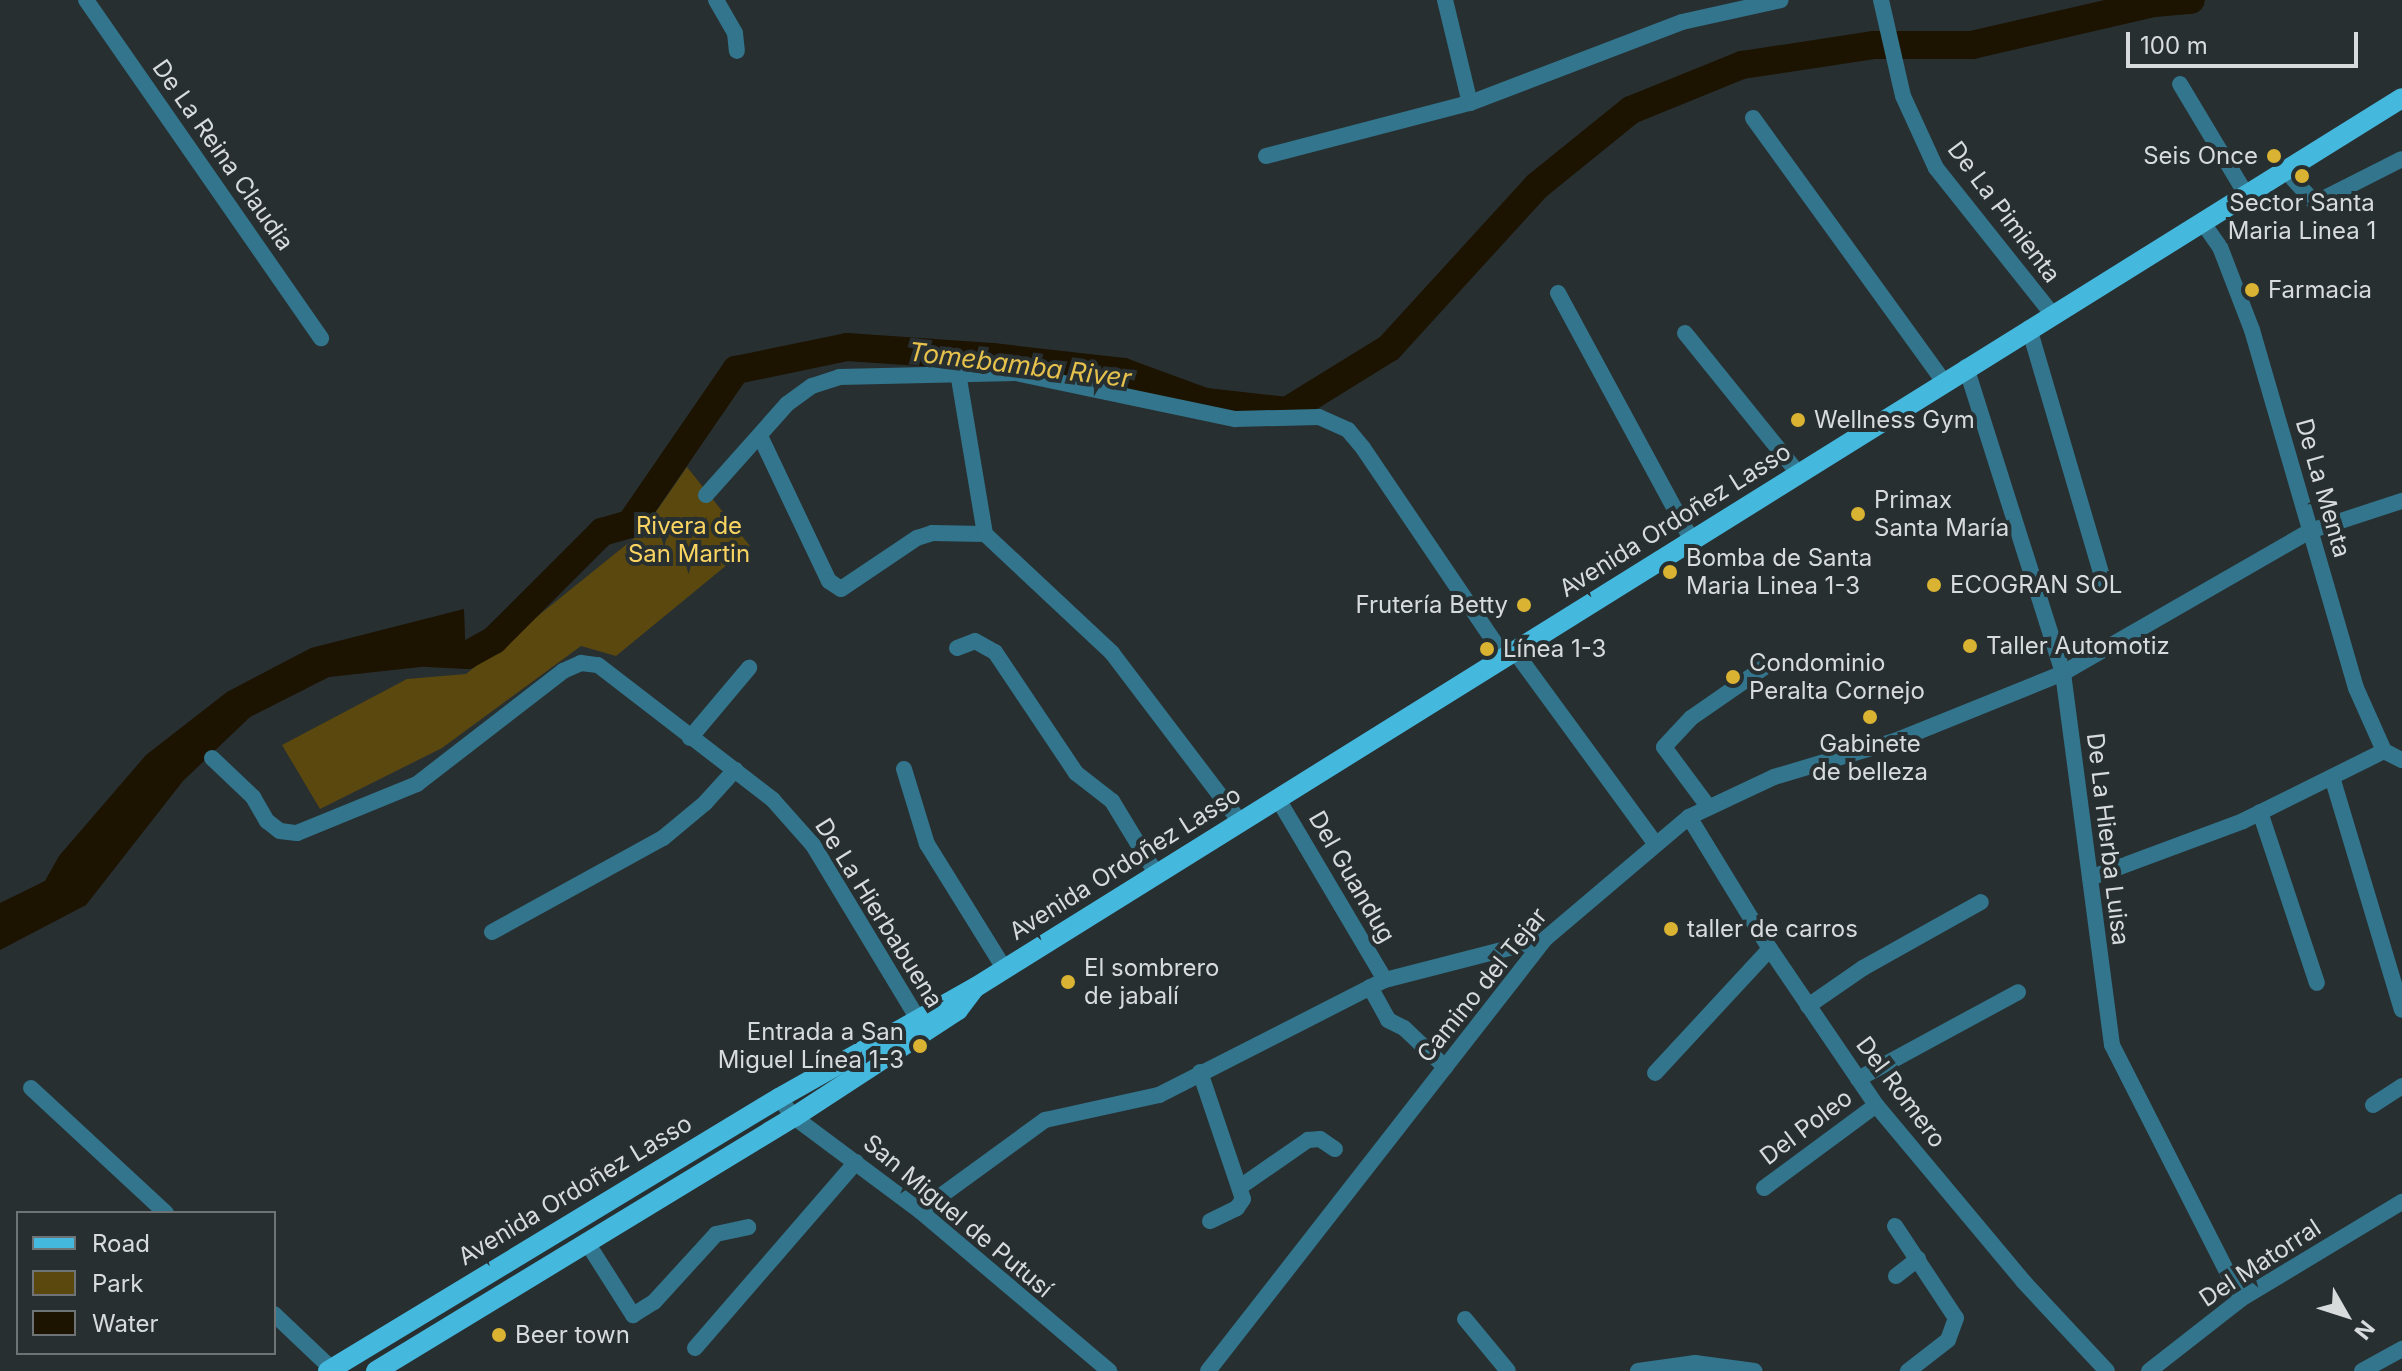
<!DOCTYPE html>
<html>
<head>
<meta charset="utf-8">
<style>
  body { margin:0 }
  #map { position:relative; width:2402px; height:1371px; overflow:hidden; background:#282f31; font-family:Inter,sans-serif }
  div>[style] { position:absolute }
  .green>* { inset:0; background:#5a480e }
  .water>* { inset:0; background:#1c1300 }
  .river>* { height:28px; margin:-14px; padding:0 14px; transform-origin:14px; border-radius:14px; background:#1c1300 }
  .minor>* { height:16px; margin:-8px; padding:0 8px; transform-origin:8px; border-radius:8px; background:#32758c }
  .tertiary>* { height:16px; margin:-8px; padding:0 8px; transform-origin:8px; border-radius:8px; background:#32758c }
  .primary>* { height:20px; margin:-10px; padding:0 10px; transform-origin:10px; border-radius:10px; background:#45b8de }
  .dots>* { width:22px; height:22px; translate:-50% -50%; box-sizing:border-box; border:4px solid #282f31; border-radius:50% }
  span { translate:-50% -50%; white-space:nowrap; text-align:center; line-height:1.15; -webkit-text-stroke:8px #282f31; paint-order:stroke }
  .street-label { font-size:24px; color:#d7dbdc }
  .poi-label { font-size:24px; color:#d7dbdc }
  .right { translate:-100% -50%; text-align:right }
  .left { translate:0 -50%; text-align:left }
  .park-label { font-size:24px; color:#fad461 }
  .water-label { font-size:26px; color:#e6c14c; font-style:italic }
  .legend { position:absolute; left:16px; top:1211px; width:260px; height:144px; box-sizing:border-box; background:#282f31; border:2px solid #6e7475; margin:0; padding:10px 14px; list-style:none; font-size:24px; color:#d7dbdc }
  .legend li { display:flex; align-items:center; gap:16px; height:40px }
  .legend b { width:40px; border:2px solid #6e7475 }
  .north { position:absolute; left:2306px; top:1275px; width:80px; height:80px; -webkit-text-stroke:6px #282f31; paint-order:stroke; rotate:129deg; font-size:22px; font-weight:700; line-height:32px; text-align:center; color:#d7dbdc }
  .north::after { content:''; display:block; margin:auto; width:28px; height:36px; background:#d7dbdc; clip-path:polygon(50% 0,100% 100%,50% 72%,0 100%) }
  .scale { position:absolute; left:2126px; top:32px; width:232px; height:36px; box-sizing:border-box; border:4px solid #d7dbdc; border-top:0; padding-left:10px; font-size:24px; line-height:28px; white-space:nowrap; color:#d7dbdc; -webkit-text-stroke:6px #282f31; paint-order:stroke }
</style>
</head>
<body>
<div id="map">
  <div class="green">
    <i style="clip-path:polygon(687px 467px,750px 546px,616px 656px,581px 646px,442px 748px,320px 809px,282px 745px,407px 679px,466px 674px,642px 532px)"></i>
  </div>
  <div class="water">
    <i style="clip-path:polygon(464px 609px,466px 662px,329px 677px,250px 717px,183px 781px,86px 905px,0 950px,0 903px,45px 881px,59px 856px,146px 755px,227px 692px,311px 648px)"></i>
  </div>
  <div class="river">
    <i style="left:428px;top:653px;width:39px;rotate:3deg"></i>
    <i style="left:467px;top:655px;width:31px;rotate:-29deg"></i>
    <i style="left:494px;top:640px;width:153px;rotate:-45deg"></i>
    <i style="left:602px;top:532px;width:29px;rotate:-16deg"></i>
    <i style="left:630px;top:524px;width:187px;rotate:-55.5deg"></i>
    <i style="left:736px;top:370px;width:113px;rotate:-11.7deg"></i>
    <i style="left:847px;top:347px;width:145px;rotate:3.9deg"></i>
    <i style="left:992px;top:357px;width:132px;rotate:6.5deg"></i>
    <i style="left:1123px;top:372px;width:87px;rotate:20.1deg"></i>
    <i style="left:1205px;top:402px;width:82px;rotate:6.3deg"></i>
    <i style="left:1287px;top:411px;width:120px;rotate:-31.7deg"></i>
    <i style="left:1389px;top:348px;width:219px;rotate:-47.6deg"></i>
    <i style="left:1537px;top:186px;width:121px;rotate:-39deg"></i>
    <i style="left:1631px;top:110px;width:120px;rotate:-22.1deg"></i>
    <i style="left:1742px;top:65px;width:134px;rotate:-8.6deg"></i>
    <i style="left:1874px;top:45px;width:98px"></i>
    <i style="left:1972px;top:45px;width:187px;rotate:-13deg"></i>
    <i style="left:2154px;top:3px;width:37px;rotate:-5deg"></i>
  </div>
  <div class="minor">
    <i style="left:86px;top:0;width:412px;rotate:55.2deg"></i>
    <i style="left:716px;top:0;width:38px;rotate:60deg"></i>
    <i style="left:735px;top:33px;width:18px;rotate:84deg"></i>
    <i style="left:1445px;top:0;width:106px;rotate:76.4deg"></i>
    <i style="left:1881px;top:0;width:98px;rotate:77.1deg"></i>
    <i style="left:1903px;top:96px;width:79px;rotate:65.4deg"></i>
    <i style="left:1936px;top:168px;width:186px;rotate:51.5deg"></i>
    <i style="left:2180px;top:84px;width:131px;rotate:59.1deg"></i>
    <i style="left:1753px;top:118px;width:326px;rotate:54.1deg"></i>
    <i style="left:1266px;top:156px;width:211px;rotate:-14.6deg"></i>
    <i style="left:1470px;top:103px;width:227px;rotate:-20.9deg"></i>
    <i style="left:1682px;top:22px;width:101px;rotate:-12.5deg"></i>
    <i style="left:2286px;top:171px;width:43px;rotate:47.8deg"></i>
    <i style="left:2315px;top:203px;width:97px;rotate:-26.8deg"></i>
    <i style="left:2203px;top:223px;width:29px;rotate:55deg"></i>
    <i style="left:2220px;top:247px;width:89px;rotate:68.9deg"></i>
    <i style="left:2252px;top:330px;width:373px;rotate:73.8deg"></i>
    <i style="left:2356px;top:688px;width:69px;rotate:66deg"></i>
    <i style="left:2384px;top:751px;width:20px;rotate:27deg"></i>
    <i style="left:1558px;top:293px;width:282px;rotate:61.6deg"></i>
    <i style="left:2029px;top:328px;width:266px;rotate:73.6deg"></i>
    <i style="left:1685px;top:333px;width:180px;rotate:51.1deg"></i>
    <i style="left:1966px;top:367px;width:321px;rotate:72.4deg"></i>
    <i style="left:2063px;top:673px;width:375px;rotate:82.5deg"></i>
    <i style="left:2112px;top:1045px;width:285px;rotate:63.1deg"></i>
    <i style="left:760px;top:436px;width:161px;rotate:64.6deg"></i>
    <i style="left:829px;top:581px;width:14px;rotate:34deg"></i>
    <i style="left:841px;top:589px;width:92px;rotate:-33.9deg"></i>
    <i style="left:917px;top:538px;width:16px;rotate:-18deg"></i>
    <i style="left:932px;top:533px;width:53px;rotate:1.1deg"></i>
    <i style="left:985px;top:534px;width:164px;rotate:-99.5deg"></i>
    <i style="left:706px;top:495px;width:122px;rotate:-48.3deg"></i>
    <i style="left:787px;top:404px;width:31px;rotate:-36deg"></i>
    <i style="left:812px;top:386px;width:28px;rotate:-18deg"></i>
    <i style="left:839px;top:377px;width:177px;rotate:-1.3deg"></i>
    <i style="left:1016px;top:373px;width:224px;rotate:11.9deg"></i>
    <i style="left:1235px;top:419px;width:84px;rotate:-1.4deg"></i>
    <i style="left:1319px;top:417px;width:32px;rotate:24deg"></i>
    <i style="left:1348px;top:430px;width:23px;rotate:50deg"></i>
    <i style="left:1363px;top:448px;width:250px;rotate:55.9deg"></i>
    <i style="left:985px;top:534px;width:174px;rotate:43.1deg"></i>
    <i style="left:1112px;top:653px;width:213px;rotate:52.8deg"></i>
    <i style="left:957px;top:648px;width:19px;rotate:-21deg"></i>
    <i style="left:975px;top:641px;width:23px;rotate:29deg"></i>
    <i style="left:995px;top:652px;width:146px;rotate:56.2deg"></i>
    <i style="left:1076px;top:773px;width:46px;rotate:37.9deg"></i>
    <i style="left:1112px;top:801px;width:87px;rotate:58.7deg"></i>
    <i style="left:1513px;top:649px;width:240px;rotate:53.8deg"></i>
    <i style="left:690px;top:738px;width:92px;rotate:-49.9deg"></i>
    <i style="left:212px;top:758px;width:57px;rotate:43.6deg"></i>
    <i style="left:253px;top:797px;width:28px;rotate:60deg"></i>
    <i style="left:267px;top:821px;width:16px;rotate:38deg"></i>
    <i style="left:280px;top:831px;width:17px;rotate:7deg"></i>
    <i style="left:297px;top:833px;width:130px;rotate:-22.2deg"></i>
    <i style="left:417px;top:784px;width:185px;rotate:-37.7deg"></i>
    <i style="left:563px;top:671px;width:20px;rotate:-24deg"></i>
    <i style="left:581px;top:663px;width:17px;rotate:7deg"></i>
    <i style="left:598px;top:665px;width:221px;rotate:37.6deg"></i>
    <i style="left:773px;top:800px;width:60px;rotate:48.4deg"></i>
    <i style="left:813px;top:845px;width:215px;rotate:58.9deg"></i>
    <i style="left:904px;top:769px;width:78px;rotate:73deg"></i>
    <i style="left:927px;top:844px;width:146px;rotate:58.2deg"></i>
    <i style="left:2332px;top:777px;width:243px;rotate:73.3deg"></i>
    <i style="left:1278px;top:799px;width:210px;rotate:59.4deg"></i>
    <i style="left:1707px;top:805px;width:72px;rotate:-126.6deg"></i>
    <i style="left:1664px;top:747px;width:40px;rotate:-47deg"></i>
    <i style="left:1691px;top:718px;width:95px;rotate:-34.7deg"></i>
    <i style="left:2260px;top:812px;width:180px;rotate:71.6deg"></i>
    <i style="left:1689px;top:817px;width:155px;rotate:58.5deg"></i>
    <i style="left:1770px;top:949px;width:189px;rotate:55.8deg"></i>
    <i style="left:1876px;top:1105px;width:229px;rotate:50.1deg"></i>
    <i style="left:2023px;top:1281px;width:123px;rotate:47deg"></i>
    <i style="left:2090px;top:878px;width:163px;rotate:-20.4deg"></i>
    <i style="left:2243px;top:821px;width:157px;rotate:-26.4deg"></i>
    <i style="left:492px;top:932px;width:195px;rotate:-28.8deg"></i>
    <i style="left:663px;top:838px;width:55px;rotate:-39.8deg"></i>
    <i style="left:705px;top:803px;width:45px;rotate:-47.7deg"></i>
    <i style="left:1370px;top:987px;width:38px;rotate:61deg"></i>
    <i style="left:1388px;top:1020px;width:18px;rotate:27deg"></i>
    <i style="left:1404px;top:1028px;width:57px;rotate:43.6deg"></i>
    <i style="left:1808px;top:1006px;width:67px;rotate:-34.6deg"></i>
    <i style="left:1863px;top:968px;width:135px;rotate:-29.2deg"></i>
    <i style="left:1200px;top:1072px;width:134px;rotate:71.3deg"></i>
    <i style="left:1243px;top:1199px;width:11px;rotate:124deg"></i>
    <i style="left:1237px;top:1208px;width:30px;rotate:154deg"></i>
    <i style="left:1655px;top:1073px;width:169px;rotate:-47.2deg"></i>
    <i style="left:1858px;top:1079px;width:182px;rotate:-28.5deg"></i>
    <i style="left:31px;top:1088px;width:184px;rotate:42.8deg"></i>
    <i style="left:2373px;top:1105px;width:35px;rotate:-33deg"></i>
    <i style="left:1240px;top:1187px;width:83px;rotate:-34.7deg"></i>
    <i style="left:1308px;top:1140px;width:12px;rotate:-5deg"></i>
    <i style="left:1320px;top:1139px;width:18px;rotate:34deg"></i>
    <i style="left:1764px;top:1188px;width:139px;rotate:-36.5deg"></i>
    <i style="left:920px;top:1211px;width:155px;rotate:-36.1deg"></i>
    <i style="left:1045px;top:1120px;width:117px;rotate:-12.4deg"></i>
    <i style="left:1159px;top:1095px;width:254px;rotate:-27deg"></i>
    <i style="left:1385px;top:980px;width:165px;rotate:-14.4deg"></i>
    <i style="left:1895px;top:1226px;width:110px;rotate:56.5deg"></i>
    <i style="left:1956px;top:1318px;width:23px;rotate:110deg"></i>
    <i style="left:1948px;top:1340px;width:51px;rotate:142.2deg"></i>
    <i style="left:586px;top:1241px;width:88px;rotate:57.6deg"></i>
    <i style="left:633px;top:1315px;width:25px;rotate:-32deg"></i>
    <i style="left:654px;top:1302px;width:92px;rotate:-47.6deg"></i>
    <i style="left:716px;top:1234px;width:33px;rotate:-12deg"></i>
    <i style="left:1896px;top:1276px;width:28px;rotate:-38deg"></i>
    <i style="left:274px;top:1314px;width:80px;rotate:43.5deg"></i>
    <i style="left:1465px;top:1319px;width:67px;rotate:50.4deg"></i>
    <i style="left:695px;top:1348px;width:246px;rotate:-49.1deg"></i>
    <i style="left:1638px;top:1371px;width:58px;rotate:-8deg"></i>
    <i style="left:1695px;top:1363px;width:60px;rotate:7.7deg"></i>
    <i style="left:2149px;top:1371px;width:117px;rotate:-38deg"></i>
    <i style="left:2241px;top:1299px;width:188px;rotate:-31.1deg"></i>
    <i style="left:2362px;top:1371px;width:46px;rotate:-28.8deg"></i>
  </div>
  <div class="tertiary">
    <i style="left:779px;top:1098px;width:24px;rotate:52deg"></i>
    <i style="left:794px;top:1117px;width:157px;rotate:36.7deg"></i>
    <i style="left:920px;top:1211px;width:248px;rotate:40.2deg"></i>
    <i style="left:1208px;top:1371px;width:548px;rotate:-52.04deg"></i>
    <i style="left:1545px;top:939px;width:189px;rotate:-40.3deg"></i>
    <i style="left:1689px;top:817px;width:94px;rotate:-25.2deg"></i>
    <i style="left:1774px;top:777px;width:126px;rotate:-16.6deg"></i>
    <i style="left:1895px;top:741px;width:181px;rotate:-22deg"></i>
    <i style="left:2063px;top:673px;width:285px;rotate:-29.9deg"></i>
    <i style="left:2310px;top:531px;width:97px;rotate:-18.1deg"></i>
  </div>
  <div class="primary">
    <i style="left:328px;top:1371px;width:527px;rotate:-31.19deg"></i>
    <i style="left:779px;top:1098px;width:226px;rotate:-29.4deg"></i>
    <i style="left:976px;top:987px;width:1680px;rotate:-31.94deg"></i>
    <i style="left:376px;top:1371px;width:489px;rotate:-31.3deg"></i>
    <i style="left:794px;top:1117px;width:196px;rotate:-33.1deg"></i>
    <i style="left:958px;top:1010px;width:26px;rotate:-53deg"></i>
  </div>
  <div class="dots">
    <i style="left:2274px;top:156px;background:#dab333"></i>
    <i style="left:2302px;top:176px;background:#dab333"></i>
    <i style="left:2252px;top:290px;background:#dab333"></i>
    <i style="left:1798px;top:420px;background:#dab333"></i>
    <i style="left:1858px;top:514px;background:#dab333"></i>
    <i style="left:1670px;top:572px;background:#dab333"></i>
    <i style="left:1934px;top:585px;background:#dab333"></i>
    <i style="left:1524px;top:605px;background:#dab333"></i>
    <i style="left:1970px;top:646px;background:#dab333"></i>
    <i style="left:1487px;top:649px;background:#dab333"></i>
    <i style="left:1733px;top:677px;background:#dab333"></i>
    <i style="left:1870px;top:717px;background:#dab333"></i>
    <i style="left:1671px;top:929px;background:#dab333"></i>
    <i style="left:1068px;top:982px;background:#dab333"></i>
    <i style="left:920px;top:1046px;background:#dab333"></i>
    <i style="left:499px;top:1335px;background:#dab333"></i>
  </div>
  <div class="street-label">
    <span style="left:223px;top:155px;rotate:55deg">De La Reina Claudia</span>
    <span style="left:2004px;top:212px;rotate:53deg">De La Pimienta</span>
    <span style="left:2323px;top:488px;rotate:74deg">De La Menta</span>
    <span style="left:1675px;top:520px;rotate:-32deg">Avenida Ordoñez Lasso</span>
    <span style="left:2108px;top:839px;rotate:83deg">De La Hierba Luisa</span>
    <span style="left:1125px;top:863px;rotate:-32deg">Avenida Ordoñez Lasso</span>
    <span style="left:1352px;top:877px;rotate:60deg">Del Guandug</span>
    <span style="left:879px;top:913px;rotate:58deg">De La Hierbabuena</span>
    <span style="left:1482px;top:985px;rotate:-51deg">Camino del Tejar</span>
    <span style="left:1901px;top:1092px;rotate:53deg">Del Romero</span>
    <span style="left:1806px;top:1127px;rotate:-37deg">Del Poleo</span>
    <span style="left:575px;top:1190px;rotate:-31deg">Avenida Ordoñez Lasso</span>
    <span style="left:958px;top:1216px;rotate:40deg">San Miguel de Putusí</span>
    <span style="left:2260px;top:1263px;rotate:-33deg">Del Matorral</span>
  </div>
  <div class="poi-label">
    <span class="right" style="left:2258px;top:156px">Seis Once</span>
    <span style="left:2302px;top:217px">Sector Santa<br>Maria Linea 1</span>
    <span class="left" style="left:2268px;top:290px">Farmacia</span>
    <span class="left" style="left:1814px;top:420px">Wellness Gym</span>
    <span class="left" style="left:1874px;top:514px">Primax<br>Santa María</span>
    <span class="left" style="left:1686px;top:572px">Bomba de Santa<br>Maria Linea 1-3</span>
    <span class="left" style="left:1950px;top:585px">ECOGRAN SOL</span>
    <span class="right" style="left:1508px;top:605px">Frutería Betty</span>
    <span class="left" style="left:1986px;top:646px">Taller Automotiz</span>
    <span class="left" style="left:1503px;top:649px">Línea 1-3</span>
    <span class="left" style="left:1749px;top:677px">Condominio<br>Peralta Cornejo</span>
    <span style="left:1870px;top:758px">Gabinete<br>de belleza</span>
    <span class="left" style="left:1687px;top:929px">taller de carros</span>
    <span class="left" style="left:1084px;top:982px">El sombrero<br>de jabalí</span>
    <span class="right" style="left:904px;top:1046px">Entrada a San<br>Miguel Línea 1-3</span>
    <span class="left" style="left:515px;top:1335px">Beer town</span>
  </div>
  <div class="park-label">
    <span style="left:689px;top:540px">Rivera de<br>San Martin</span>
  </div>
  <div class="water-label">
    <span style="left:1020px;top:365px;rotate:7deg">Tomebamba River</span>
  </div>
  <ul class="legend">
  <li><b style="height:10px;background:#45b8de"></b>Road</li>
  <li><b style="height:22px;background:#5a480e"></b>Park</li>
  <li><b style="height:22px;background:#1c1300"></b>Water</li>
  </ul>
  <div class="north">N</div>
  <div class="scale">100 m</div>
</div>
</body>
</html>
